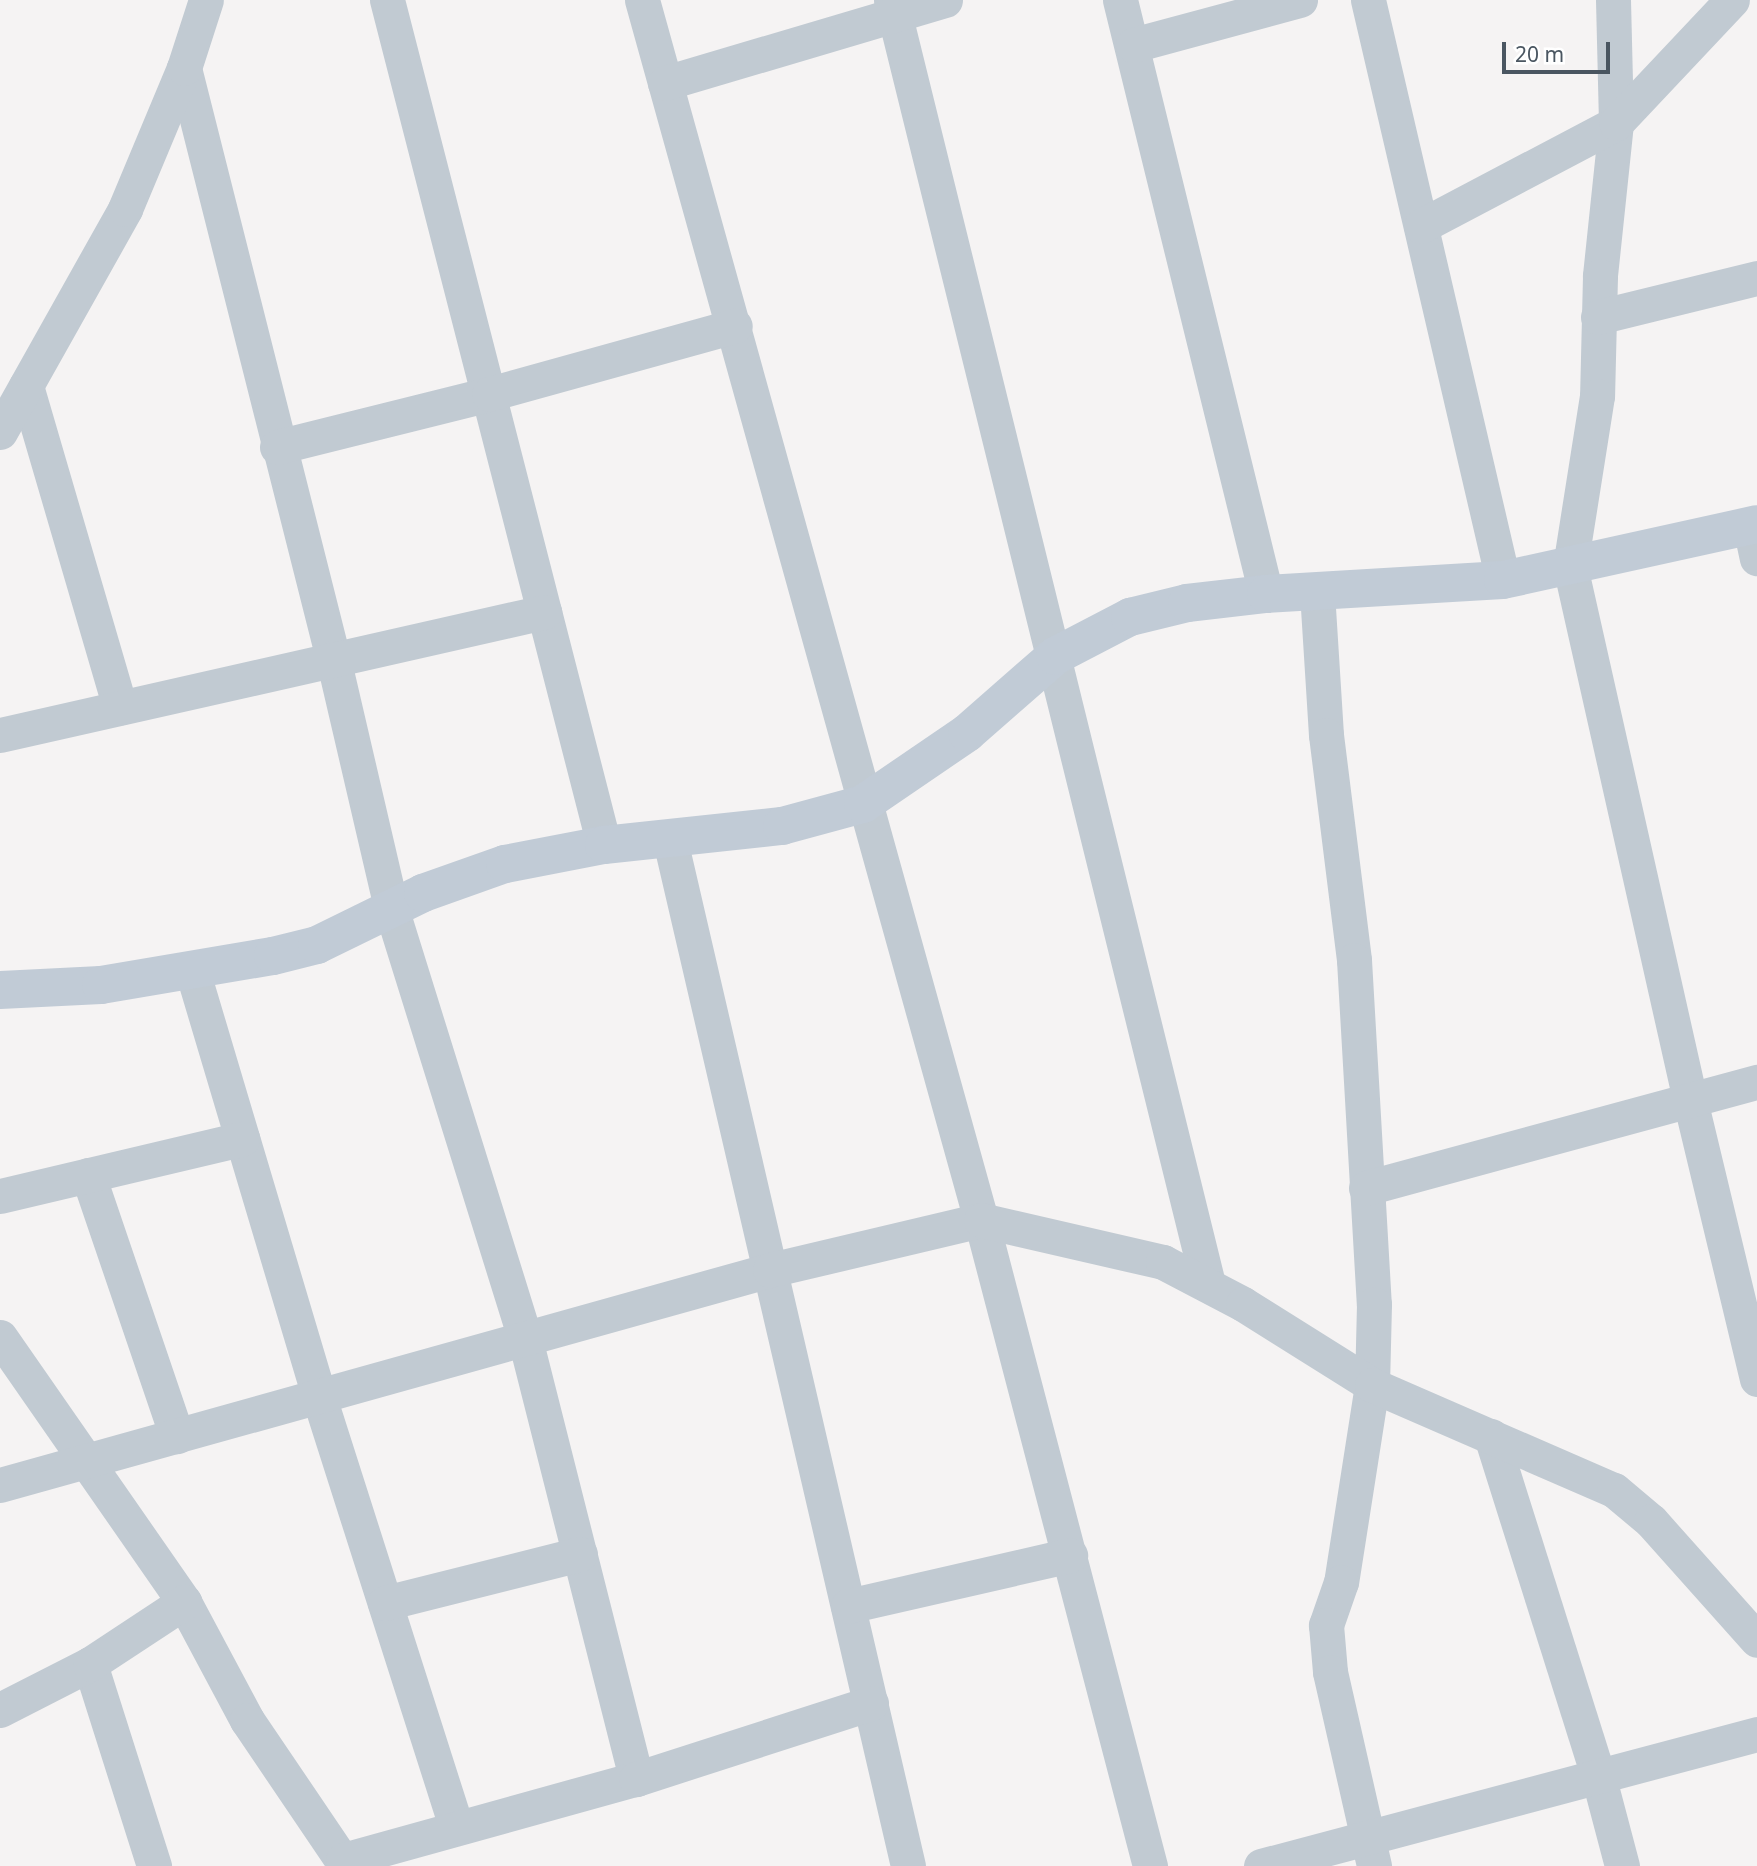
<!DOCTYPE html>
<html>
<head>
<meta charset="utf-8">
<style>
  body { margin:0 }
  #map { position:relative; width:1757px; height:1866px; overflow:hidden; background:#f5f3f3; font-family:"Noto Sans",sans-serif }
  div>[style] { position:absolute }
  .street>* { height:35px; margin:-17.5px; padding:0 17.5px; transform-origin:17.5px; border-radius:17.5px; background:#c1cad2 }
  .secondary>* { height:38px; margin:-19px; padding:0 19px; transform-origin:19px; border-radius:19px; background:#c1cbd6 }
  span { translate:-50% -50%; white-space:nowrap; text-align:center; line-height:1.15; -webkit-text-stroke:6px #fff; paint-order:stroke }
  .scale { position:absolute; left:1502px; top:42px; width:108px; height:32px; box-sizing:border-box; border:4px solid #4a5661; border-top:0; padding-left:9px; font-size:21px; line-height:24px; white-space:nowrap; color:#4a5661; -webkit-text-stroke:5px #fff; paint-order:stroke }
</style>
</head>
<body>
<div id="map">
  <div class="street">
    <i style="left:387px;top:0;width:872px;rotate:75.6deg"></i>
    <i style="left:642px;top:0;width:1266px;rotate:74.47deg"></i>
    <i style="left:981px;top:1220px;width:668px;rotate:75.34deg"></i>
    <i style="left:891px;top:0;width:1323px;rotate:76.13deg"></i>
    <i style="left:1120px;top:0;width:612px;rotate:76.19deg"></i>
    <i style="left:1368px;top:0;width:596px;rotate:76.9deg"></i>
    <i style="left:1613px;top:0;width:123px;rotate:88.6deg"></i>
    <i style="left:1616px;top:123px;width:154px;rotate:96deg"></i>
    <i style="left:1600px;top:276px;width:120px;rotate:91.4deg"></i>
    <i style="left:1597px;top:396px;width:172px;rotate:99deg"></i>
    <i style="left:1570px;top:566px;width:547px;rotate:77.33deg"></i>
    <i style="left:1690px;top:1100px;width:287px;rotate:76.5deg"></i>
    <i style="left:1133px;top:45px;width:173px;rotate:-15.1deg"></i>
    <i style="left:184px;top:68px;width:609px;rotate:75.83deg"></i>
    <i style="left:333px;top:658px;width:257px;rotate:76.9deg"></i>
    <i style="left:391px;top:908px;width:451px;rotate:72.7deg"></i>
    <i style="left:525px;top:1339px;width:454px;rotate:75.8deg"></i>
    <i style="left:665px;top:83px;width:292px;rotate:-16.5deg"></i>
    <i style="left:1421px;top:226px;width:221px;rotate:-27.8deg"></i>
    <i style="left:1616px;top:123px;width:169px;rotate:-46.7deg"></i>
    <i style="left:1598px;top:317px;width:164px;rotate:-13.8deg"></i>
    <i style="left:26px;top:386px;width:335px;rotate:73.7deg"></i>
    <i style="left:0;top:432px;width:256px;rotate:-60.7deg"></i>
    <i style="left:125px;top:209px;width:153px;rotate:-67.3deg"></i>
    <i style="left:184px;top:68px;width:71px;rotate:-72.1deg"></i>
    <i style="left:277px;top:447px;width:219px;rotate:-14deg"></i>
    <i style="left:489px;top:394px;width:255px;rotate:-15.5deg"></i>
    <i style="left:1750px;top:526px;width:33px;rotate:78deg"></i>
    <i style="left:1317px;top:592px;width:143px;rotate:86.4deg"></i>
    <i style="left:1326px;top:735px;width:227px;rotate:82.9deg"></i>
    <i style="left:1354px;top:960px;width:345px;rotate:86.7deg"></i>
    <i style="left:1374px;top:1304px;width:81px;rotate:91.4deg"></i>
    <i style="left:1372px;top:1385px;width:199px;rotate:98.9deg"></i>
    <i style="left:1341px;top:1582px;width:46px;rotate:109.2deg"></i>
    <i style="left:1326px;top:1625px;width:47px;rotate:85.1deg"></i>
    <i style="left:1330px;top:1672px;width:199px;rotate:77.2deg"></i>
    <i style="left:0;top:735px;width:558px;rotate:-12.74deg"></i>
    <i style="left:670px;top:840px;width:1053px;rotate:76.94deg"></i>
    <i style="left:192px;top:970px;width:445px;rotate:73.4deg"></i>
    <i style="left:319px;top:1397px;width:451px;rotate:72.3deg"></i>
    <i style="left:88px;top:1175px;width:276px;rotate:71.2deg"></i>
    <i style="left:1366px;top:1188px;width:405px;rotate:-15.2deg"></i>
    <i style="left:0;top:1196px;width:249px;rotate:-13.3deg"></i>
    <i style="left:0;top:1337px;width:323px;rotate:55.2deg"></i>
    <i style="left:184px;top:1602px;width:134px;rotate:61.9deg"></i>
    <i style="left:247px;top:1720px;width:176px;rotate:55.9deg"></i>
    <i style="left:1491px;top:1436px;width:355px;rotate:72.5deg"></i>
    <i style="left:1598px;top:1775px;width:94px;rotate:75.2deg"></i>
    <i style="left:0;top:1485px;width:799px;rotate:-15.6deg"></i>
    <i style="left:770px;top:1270px;width:217px;rotate:-13.3deg"></i>
    <i style="left:981px;top:1220px;width:187px;rotate:13deg"></i>
    <i style="left:1163px;top:1262px;width:90px;rotate:27.7deg"></i>
    <i style="left:1243px;top:1304px;width:152px;rotate:32.1deg"></i>
    <i style="left:1372px;top:1385px;width:264px;rotate:23.5deg"></i>
    <i style="left:1614px;top:1490px;width:48px;rotate:40deg"></i>
    <i style="left:1651px;top:1521px;width:159px;rotate:48.3deg"></i>
    <i style="left:385px;top:1603px;width:201px;rotate:-14.1deg"></i>
    <i style="left:848px;top:1606px;width:228px;rotate:-12.9deg"></i>
    <i style="left:90px;top:1664px;width:212px;rotate:72.4deg"></i>
    <i style="left:0;top:1710px;width:101px;rotate:-27.1deg"></i>
    <i style="left:90px;top:1664px;width:113px;rotate:-33.4deg"></i>
    <i style="left:343px;top:1860px;width:304px;rotate:-15.5deg"></i>
    <i style="left:636px;top:1779px;width:247px;rotate:-17.9deg"></i>
    <i style="left:1261px;top:1866px;width:513px;rotate:-14.9deg"></i>
  </div>
  <div class="secondary">
    <i style="left:0;top:990px;width:101px;rotate:-2.8deg"></i>
    <i style="left:101px;top:985px;width:174px;rotate:-9.6deg"></i>
    <i style="left:273px;top:956px;width:45px;rotate:-14deg"></i>
    <i style="left:317px;top:945px;width:118px;rotate:-26.1deg"></i>
    <i style="left:423px;top:893px;width:87px;rotate:-19.5deg"></i>
    <i style="left:505px;top:864px;width:101px;rotate:-10.9deg"></i>
    <i style="left:604px;top:845px;width:179px;rotate:-6.1deg"></i>
    <i style="left:782px;top:826px;width:84px;rotate:-15.2deg"></i>
    <i style="left:863px;top:804px;width:126px;rotate:-34.3deg"></i>
    <i style="left:967px;top:733px;width:117px;rotate:-41.2deg"></i>
    <i style="left:1055px;top:656px;width:85px;rotate:-27.5deg"></i>
    <i style="left:1130px;top:617px;width:59px;rotate:-13.8deg"></i>
    <i style="left:1187px;top:603px;width:80px;rotate:-6.5deg"></i>
    <i style="left:1266px;top:594px;width:237px;rotate:-3.4deg"></i>
    <i style="left:1503px;top:580px;width:260px;rotate:-12.4deg"></i>
  </div>
  <div class="scale">20 m</div>
</div>
</body>
</html>
